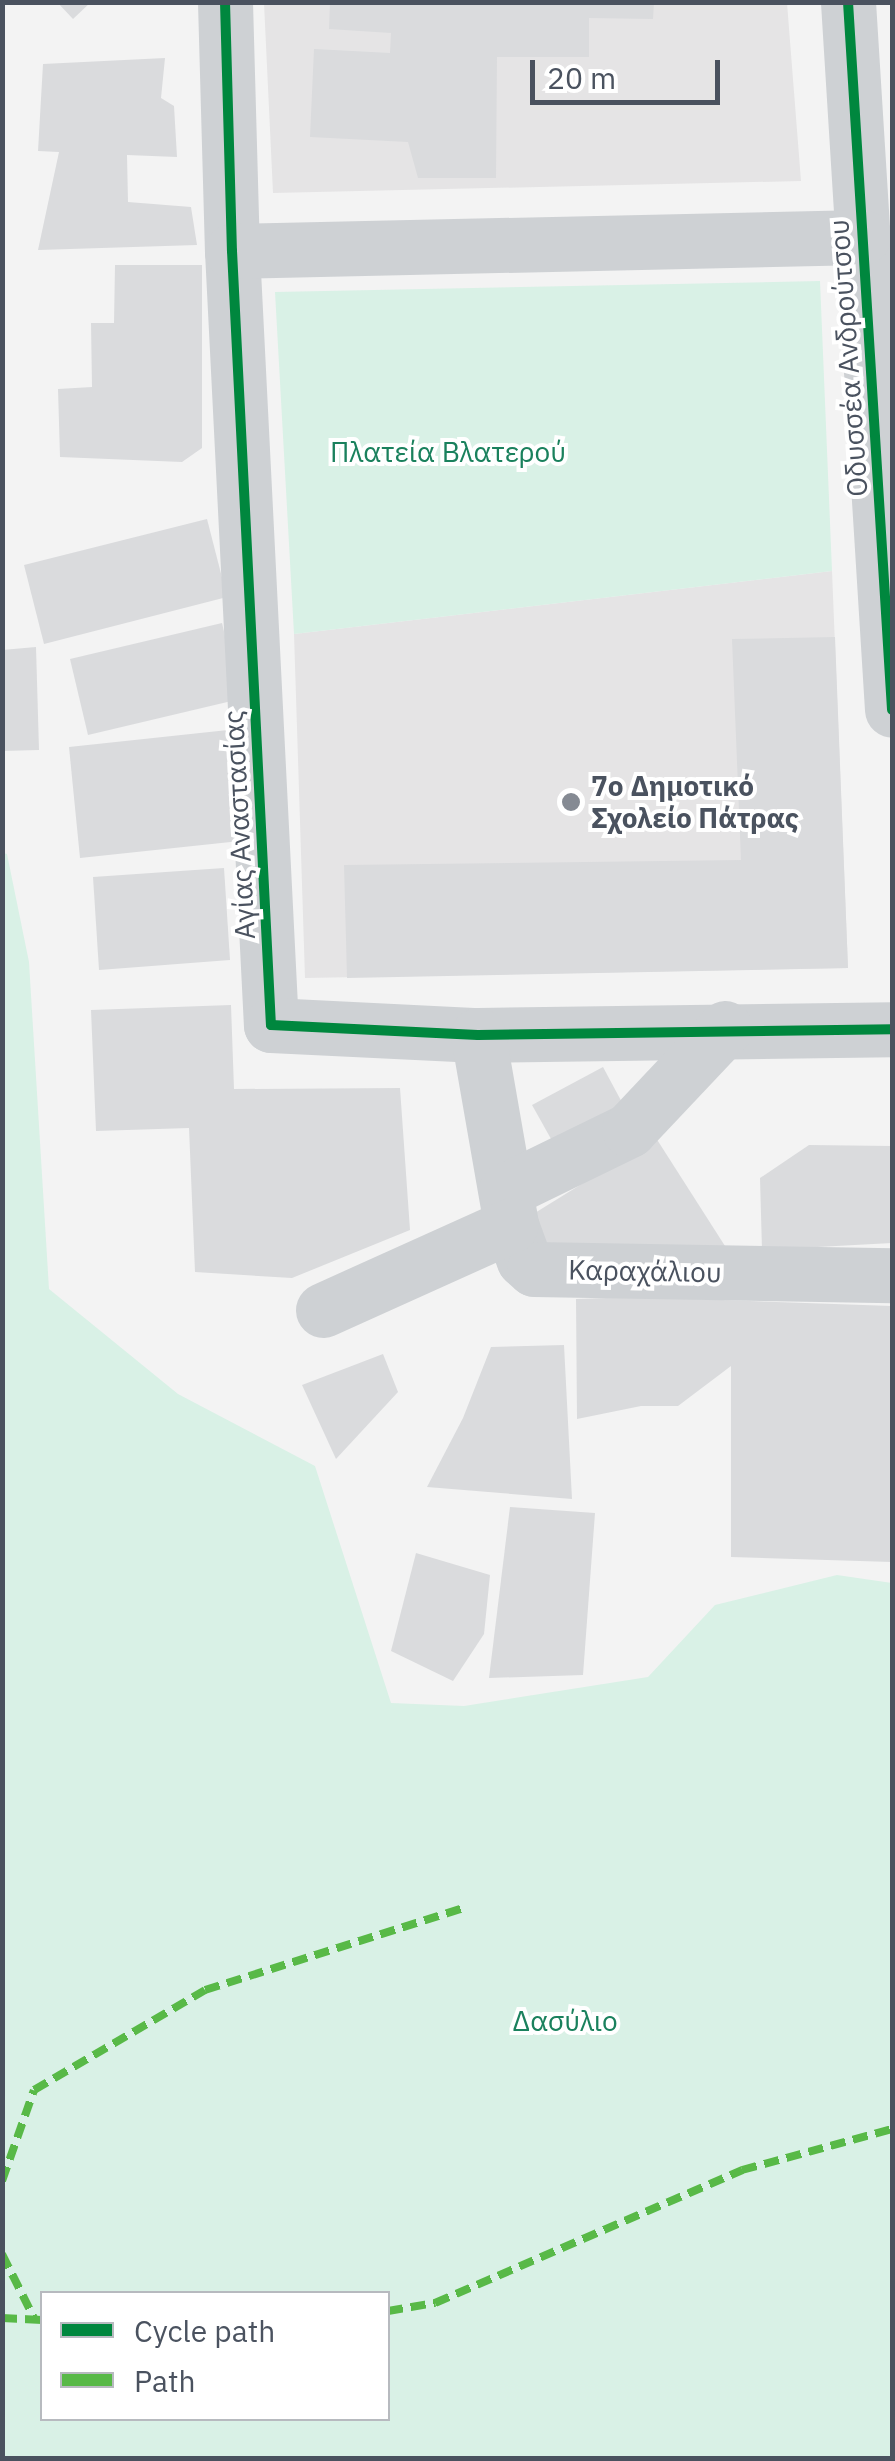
<!DOCTYPE html>
<html>
<head>
<meta charset="utf-8">
<style>
  body { margin:0 }
  #map { position:relative; width:895px; height:2461px; overflow:hidden; background:#f3f3f3; font-family:"IBM Plex Sans",sans-serif }
  div>[style] { position:absolute }
  .education>* { inset:0; background:#e5e4e5 }
  .green>* { inset:0; background:#d9f1e6 }
  .building>* { inset:0; background:#dadbdd }
  .minor>* { height:55px; margin:-27.5px; padding:0 27.5px; transform-origin:27.5px; border-radius:27.5px; background:#ced1d4 }
  .quiet>* { height:8px; margin-top:-4px; transform-origin:0; background:repeating-linear-gradient(90deg,#58b947 0 15px,transparent 0 23px) }
  .cycleway>* { height:10px; margin:-5px; padding:0 5px; transform-origin:5px; border-radius:5px; background:#00873e }
  .dots>* { width:28px; height:28px; translate:-50% -50%; box-sizing:border-box; border:5px solid #fff; border-radius:50% }
  span { translate:-50% -50%; white-space:nowrap; text-align:center; line-height:1.15; -webkit-text-stroke:8px #fff; paint-order:stroke }
  .street-label { font-size:28px; color:#4a525f }
  .park-label { font-size:28px; color:#1a815d }
  .poi-label { font-size:28px; color:#4a525f; font-weight:700 }
  .left { translate:0 -50%; text-align:left }
  .frame { position:absolute; inset:0; border:5px solid #4a525f; pointer-events:none }
  .legend { position:absolute; left:40px; top:2291px; width:350px; height:130px; box-sizing:border-box; background:#fff; border:2px solid #b7babf; margin:0; padding:12px 18px; list-style:none; font-size:30px; color:#4a525f }
  .legend li { display:flex; align-items:center; gap:20px; height:50px }
  .legend b { width:50px; border:2px solid #b7babf }
  .scale { position:absolute; left:530px; top:60px; width:190px; height:45px; box-sizing:border-box; border:5px solid #4a525f; border-top:0; padding-left:12px; font-size:30px; line-height:35px; white-space:nowrap; color:#4a525f; -webkit-text-stroke:8px #fff; paint-order:stroke }
</style>
</head>
<body>
<div id="map">
  <div class="education">
    <i style="clip-path:polygon(264px 3px,787px 3px,801px 181px,273px 193px)"></i>
    <i style="clip-path:polygon(832px 571px,848px 968px,305px 978px,294px 634px)"></i>
  </div>
  <div class="green">
    <i style="clip-path:polygon(820px 281px,832px 571px,294px 634px,275px 292px)"></i>
    <i style="clip-path:polygon(evenodd,3px 853px,7px 854px,29px 962px,49px 1289px,178px 1394px,315px 1466px,391px 1703px,464px 1706px,648px 1677px,715px 1605px,837px 1575px,892px 1583px,892px 2458px,3px 2458px,3px 853px,42px 2294px,388px 2294px,388px 2418px,42px 2418px,42px 2294px)"></i>
  </div>
  <div class="building">
    <i style="clip-path:polygon(57px 2px,91px 2px,73px 19px)"></i>
    <i style="clip-path:polygon(330px 2px,654px 2px,653px 19px,589px 18px,589px 57px,497px 57px,496px 178px,418px 178px,408px 142px,310px 137px,314px 49px,390px 53px,391px 33px,329px 29px)"></i>
    <i style="clip-path:polygon(165px 58px,161px 98px,174px 106px,177px 157px,127px 155px,128px 202px,191px 207px,197px 245px,38px 250px,59px 152px,38px 151px,43px 64px)"></i>
    <i style="clip-path:polygon(115px 265px,202px 265px,202px 448px,182px 462px,60px 457px,58px 389px,92px 387px,91px 323px,114px 323px)"></i>
    <i style="clip-path:polygon(207px 519px,227px 597px,44px 644px,24px 565px)"></i>
    <i style="clip-path:polygon(222px 623px,240px 699px,88px 735px,70px 659px)"></i>
    <i style="clip-path:polygon(835px 637px,848px 968px,347px 978px,344px 865px,741px 860px,732px 639px)"></i>
    <i style="clip-path:polygon(36px 647px,39px 750px,2px 751px,2px 650px)"></i>
    <i style="clip-path:polygon(228px 730px,240px 841px,80px 858px,69px 747px)"></i>
    <i style="clip-path:polygon(224px 868px,230px 960px,99px 970px,93px 877px)"></i>
    <i style="clip-path:polygon(231px 1005px,234px 1089px,400px 1088px,410px 1230px,292px 1278px,195px 1272px,189px 1128px,96px 1131px,91px 1010px)"></i>
    <i style="clip-path:polygon(603px 1067px,625px 1108px,555px 1146px,532px 1105px)"></i>
    <i style="clip-path:polygon(656px 1138px,725px 1246px,551px 1259px,530px 1216px)"></i>
    <i style="clip-path:polygon(809px 1145px,892px 1146px,892px 1243px,762px 1250px,760px 1178px)"></i>
    <i style="clip-path:polygon(636px 1297px,892px 1306px,892px 1562px,731px 1557px,731px 1366px,678px 1406px,641px 1406px,577px 1419px,576px 1299px)"></i>
    <i style="clip-path:polygon(564px 1345px,572px 1499px,427px 1487px,463px 1418px,491px 1347px)"></i>
    <i style="clip-path:polygon(383px 1354px,398px 1392px,336px 1459px,302px 1385px)"></i>
    <i style="clip-path:polygon(510px 1507px,595px 1513px,583px 1675px,489px 1678px)"></i>
    <i style="clip-path:polygon(416px 1553px,490px 1575px,484px 1634px,453px 1681px,391px 1651px)"></i>
  </div>
  <div class="minor">
    <i style="left:225px;top:2px;width:249px;rotate:88.4deg"></i>
    <i style="left:232px;top:251px;width:775px;rotate:87.12deg"></i>
    <i style="left:271px;top:1025px;width:207px;rotate:2.8deg"></i>
    <i style="left:478px;top:1035px;width:414px;rotate:-0.8deg"></i>
    <i style="left:848px;top:2px;width:709px;rotate:86.44deg"></i>
    <i style="left:232px;top:251px;width:631px;rotate:-1.27deg"></i>
    <i style="left:478px;top:1035px;width:193px;rotate:80.1deg"></i>
    <i style="left:511px;top:1225px;width:37px;rotate:70deg"></i>
    <i style="left:524px;top:1260px;width:13px;rotate:42deg"></i>
    <i style="left:534px;top:1269px;width:358px;rotate:1deg"></i>
    <i style="left:506px;top:1190px;width:137px;rotate:-26deg"></i>
    <i style="left:629px;top:1130px;width:140px;rotate:-46.7deg"></i>
    <i style="left:323px;top:1310px;width:206px;rotate:-24.3deg"></i>
  </div>
  <div class="quiet">
    <i style="left:2px;top:2181px;width:96px;rotate:-70.6deg"></i>
    <i style="left:34px;top:2090px;width:198px;rotate:-30.3deg"></i>
    <i style="left:205px;top:1990px;width:269px;rotate:-17.6deg"></i>
    <i style="left:2px;top:2254px;width:74px;rotate:63.4deg"></i>
    <i style="left:388px;top:2311px;width:48px;rotate:-9.7deg"></i>
    <i style="left:435px;top:2303px;width:335px;rotate:-23.4deg"></i>
    <i style="left:742px;top:2170px;width:156px;rotate:-15.3deg"></i>
    <i style="left:2px;top:2318px;width:40px;rotate:2.9deg"></i>
  </div>
  <div class="cycleway">
    <i style="left:225px;top:2px;width:249px;rotate:88.4deg"></i>
    <i style="left:232px;top:251px;width:775px;rotate:87.12deg"></i>
    <i style="left:271px;top:1025px;width:207px;rotate:2.8deg"></i>
    <i style="left:478px;top:1035px;width:414px;rotate:-0.8deg"></i>
    <i style="left:848px;top:2px;width:709px;rotate:86.44deg"></i>
  </div>
  <div class="dots">
    <i style="left:571px;top:802px;background:#858a93"></i>
  </div>
  <div class="street-label">
    <span style="left:848px;top:358px;rotate:-94deg">Οδυσσέα Ανδρούτσου</span>
    <span style="left:239px;top:825px;rotate:-93deg">Αγίας Αναστασίας</span>
    <span style="left:645px;top:1271px;rotate:1deg">Καραχάλιου</span>
  </div>
  <div class="park-label">
    <span style="left:448px;top:452px">Πλατεία Βλατερού</span>
    <span style="left:565px;top:2021px">Δασύλιο</span>
  </div>
  <div class="poi-label">
    <span class="left" style="left:591px;top:802px">7ο Δημοτικό<br>Σχολείο Πάτρας</span>
  </div>
  <div class="frame"></div>
  <ul class="legend">
  <li><b style="height:12px;background:#00873e"></b>Cycle path</li>
  <li><b style="height:12px;background:#58b947"></b>Path</li>
  </ul>
  <div class="scale">20 m</div>
</div>
</body>
</html>
